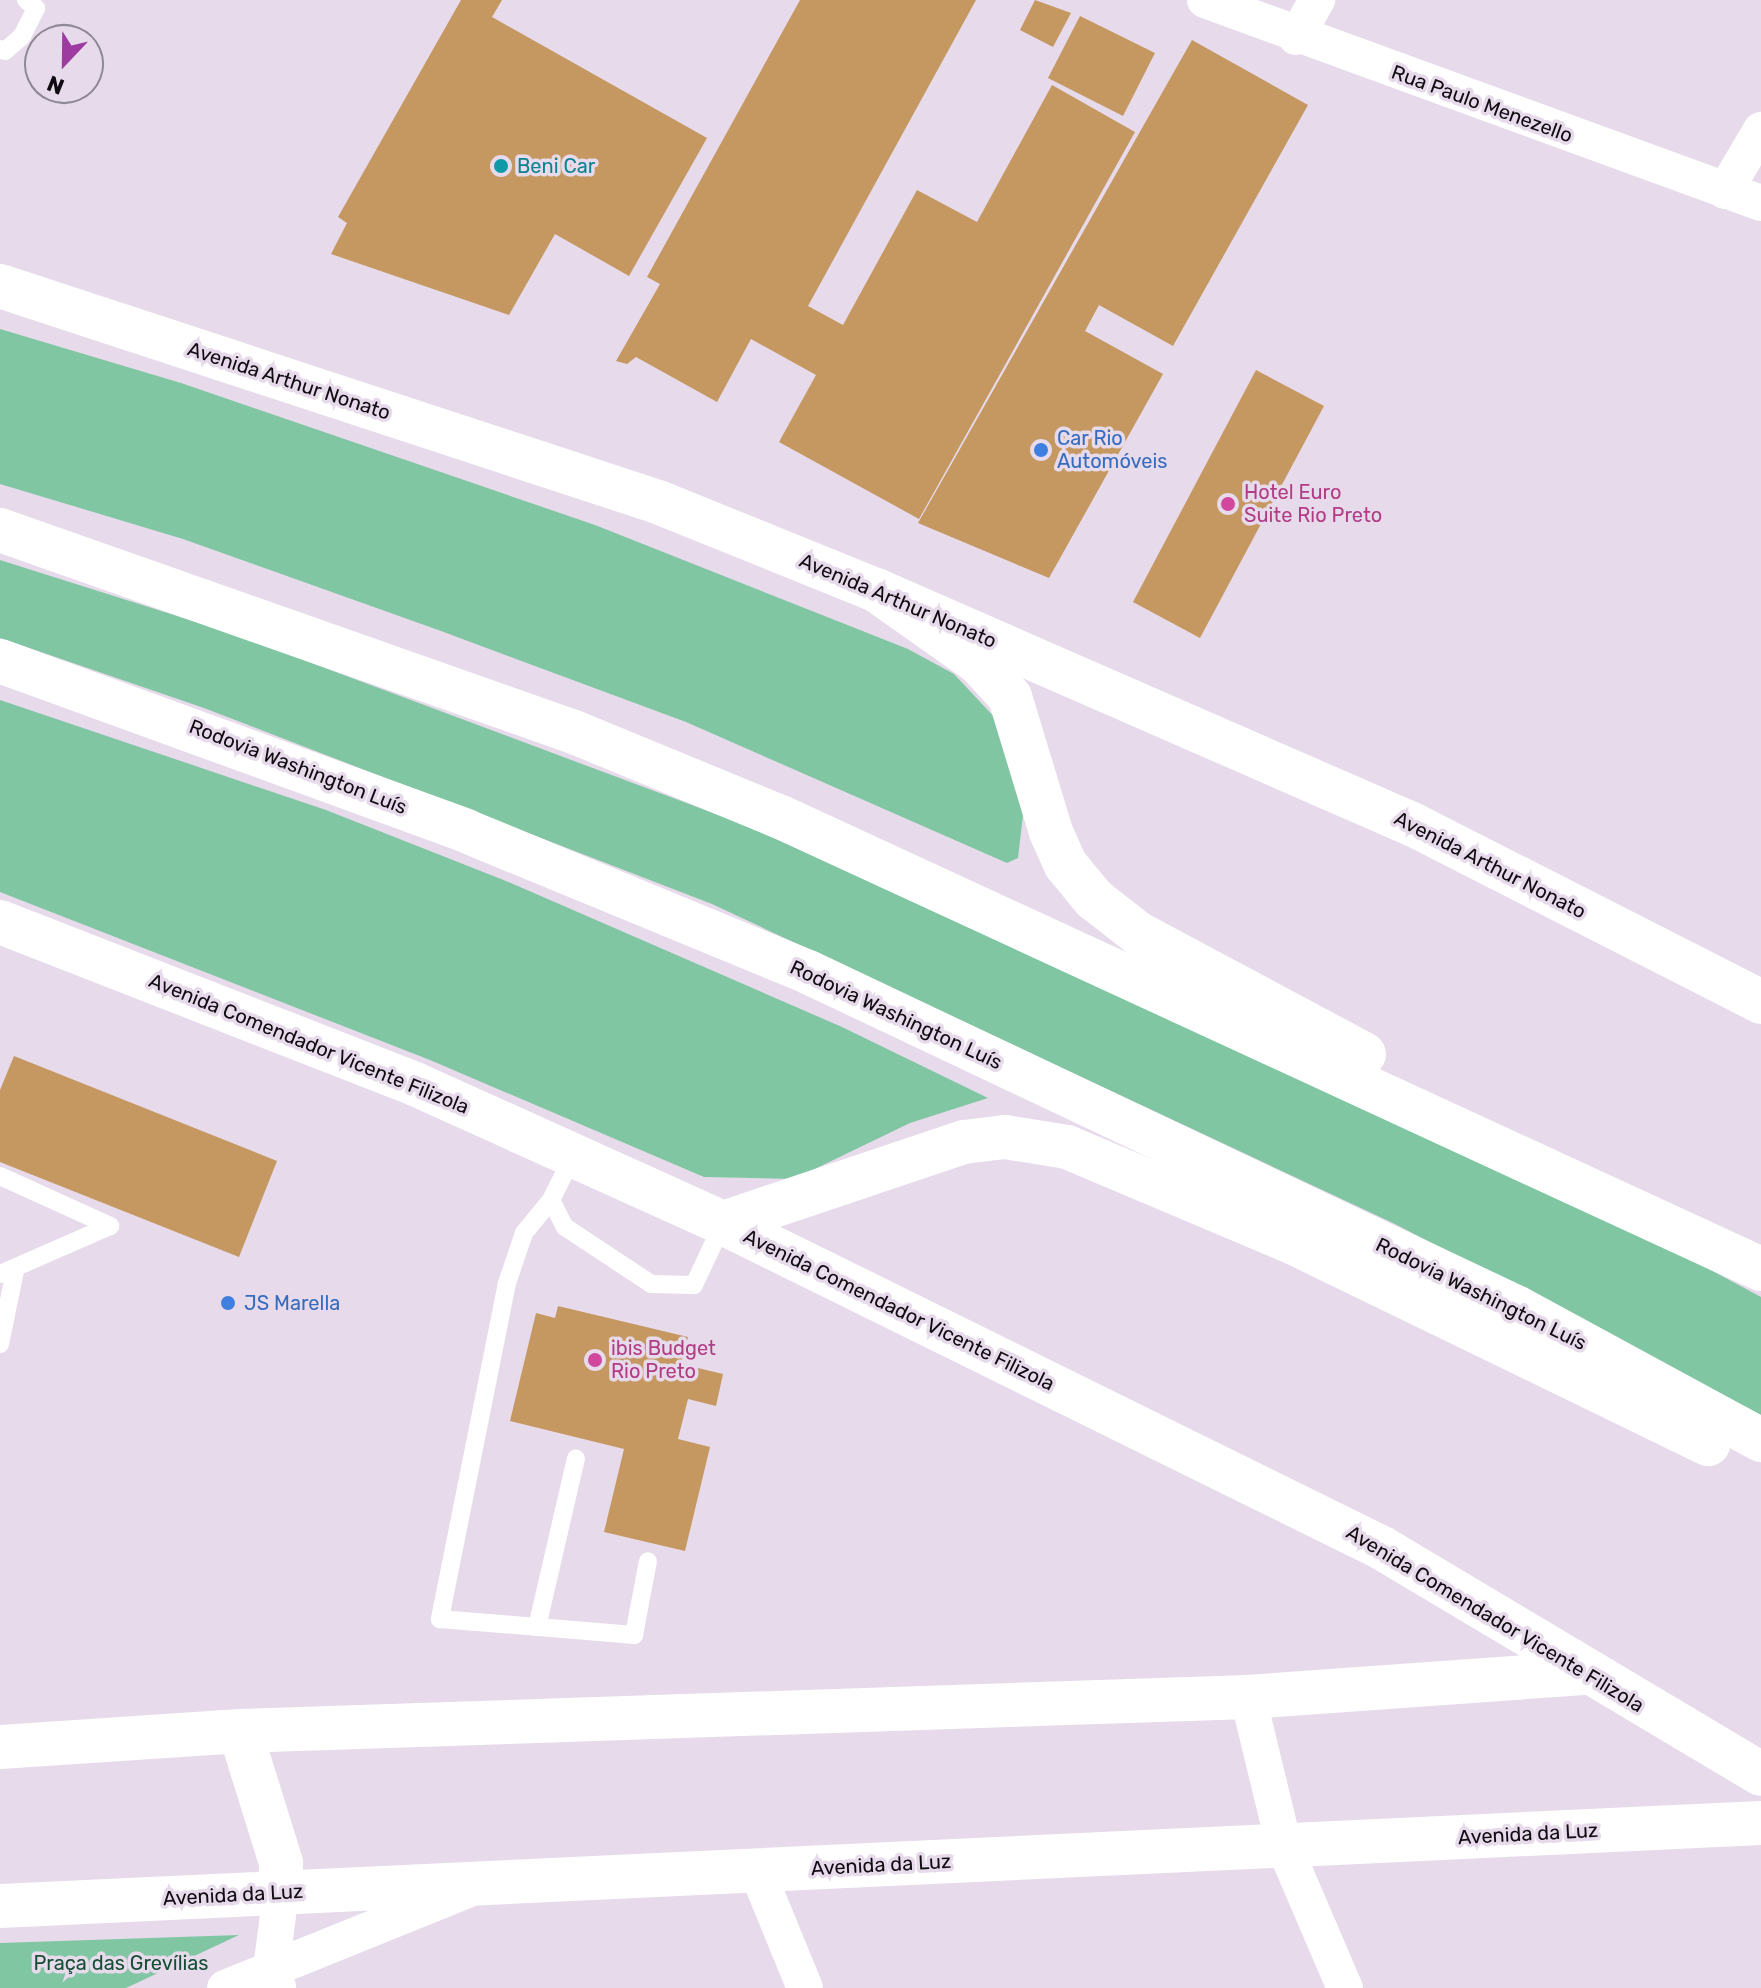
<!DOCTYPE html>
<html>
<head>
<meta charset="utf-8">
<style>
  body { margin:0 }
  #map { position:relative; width:1761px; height:1988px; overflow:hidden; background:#e6daeb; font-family:Rubik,sans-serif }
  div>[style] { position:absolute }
  .green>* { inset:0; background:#81c6a2 }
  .building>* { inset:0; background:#c59861 }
  .service>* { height:18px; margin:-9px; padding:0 9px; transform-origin:9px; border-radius:9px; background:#fff }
  .minor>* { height:36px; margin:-18px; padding:0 18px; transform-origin:18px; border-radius:18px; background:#fff }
  .tertiary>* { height:44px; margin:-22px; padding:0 22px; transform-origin:22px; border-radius:22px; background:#fff }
  .secondary>* { height:44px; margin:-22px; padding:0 22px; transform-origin:22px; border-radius:22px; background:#fff }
  .motorway>* { height:44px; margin:-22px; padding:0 22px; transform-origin:22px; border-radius:22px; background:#fff }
  .dots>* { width:22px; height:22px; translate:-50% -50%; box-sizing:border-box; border:4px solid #e6daeb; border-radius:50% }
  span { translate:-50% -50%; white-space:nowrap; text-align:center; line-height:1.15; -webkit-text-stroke:7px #e6daeb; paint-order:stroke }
  .street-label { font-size:20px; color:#100c11 }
  .culture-label { font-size:20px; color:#0d838f }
  .left { translate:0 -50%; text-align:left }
  .shop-label { font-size:20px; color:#366cbe }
  .hotel-label { font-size:20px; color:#b23c85 }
  .park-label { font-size:20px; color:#164e35 }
  .north { position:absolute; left:24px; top:24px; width:80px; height:80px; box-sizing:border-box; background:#e6daeb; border:2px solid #908894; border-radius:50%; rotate:202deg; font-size:22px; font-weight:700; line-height:32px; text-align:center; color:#100c11 }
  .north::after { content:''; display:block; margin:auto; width:28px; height:36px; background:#9e3ba1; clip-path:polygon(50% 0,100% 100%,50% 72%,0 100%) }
</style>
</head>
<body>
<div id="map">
  <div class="green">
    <i style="clip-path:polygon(0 329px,181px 383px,595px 525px,908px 649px,954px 674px,998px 721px,1023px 815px,1018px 858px,1007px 863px,686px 722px,441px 631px,183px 539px,0 484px)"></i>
    <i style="clip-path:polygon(0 560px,234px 634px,748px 826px,1694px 1261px,1761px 1297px,1761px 1415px,1395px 1224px,712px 904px,204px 708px,0 638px)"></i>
    <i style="clip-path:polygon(0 700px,326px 810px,506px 881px,842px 1027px,988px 1098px,910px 1123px,794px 1179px,704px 1177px,430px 1060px,0 892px)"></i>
    <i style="clip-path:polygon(239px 1935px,126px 1988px,0 1988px,0 1943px)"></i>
  </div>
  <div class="building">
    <i style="clip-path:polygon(461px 0,502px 0,492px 17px,707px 138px,629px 276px,555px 234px,509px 315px,331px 254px,347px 223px,338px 217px)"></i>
    <i style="clip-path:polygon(800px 0,976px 0,808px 306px,843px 325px,917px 190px,977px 222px,1052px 85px,1135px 132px,919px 519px,779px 442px,816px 375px,751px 339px,717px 402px,636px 357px,627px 364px,616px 361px,660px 284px,647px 277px)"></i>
    <i style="clip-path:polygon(1035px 0,1071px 13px,1053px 47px,1020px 30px)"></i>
    <i style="clip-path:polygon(1080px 16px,1155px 53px,1123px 116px,1048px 78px)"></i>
    <i style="clip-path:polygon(1192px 40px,1308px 105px,1173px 346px,1099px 305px,1085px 331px,1163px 374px,1049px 578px,918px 523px)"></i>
    <i style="clip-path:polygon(1256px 370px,1324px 406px,1200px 638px,1133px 602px)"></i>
    <i style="clip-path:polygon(14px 1056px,277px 1161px,239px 1257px,0 1162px,0 1090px)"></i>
    <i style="clip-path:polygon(558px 1306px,688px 1337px,681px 1364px,723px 1374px,716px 1406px,688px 1399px,678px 1439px,710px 1447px,685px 1551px,604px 1532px,624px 1449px,510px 1421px,536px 1313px,555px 1318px)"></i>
  </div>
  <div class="service">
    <i style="left:0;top:49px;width:5px;rotate:22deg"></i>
    <i style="left:5px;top:51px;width:23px;rotate:-41deg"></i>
    <i style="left:22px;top:36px;width:31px;rotate:-63deg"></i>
    <i style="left:36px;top:8px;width:13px;rotate:-141deg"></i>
    <i style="left:574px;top:1154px;width:51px;rotate:116.6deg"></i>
    <i style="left:551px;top:1200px;width:30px;rotate:63deg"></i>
    <i style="left:565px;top:1227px;width:103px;rotate:33.5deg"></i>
    <i style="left:651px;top:1284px;width:43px;rotate:1.3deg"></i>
    <i style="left:694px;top:1285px;width:68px;rotate:-64.9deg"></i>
    <i style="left:0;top:1176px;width:121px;rotate:24.4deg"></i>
    <i style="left:110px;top:1226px;width:120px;rotate:156.4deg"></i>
    <i style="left:551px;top:1200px;width:43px;rotate:129.3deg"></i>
    <i style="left:524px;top:1233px;width:53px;rotate:108.8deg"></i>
    <i style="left:507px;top:1283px;width:343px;rotate:101.3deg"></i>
    <i style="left:440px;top:1619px;width:195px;rotate:4.7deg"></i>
    <i style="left:634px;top:1635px;width:75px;rotate:-79.3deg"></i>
    <i style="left:0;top:1344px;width:75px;rotate:-78.4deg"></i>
    <i style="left:537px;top:1627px;width:173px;rotate:-77deg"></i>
  </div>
  <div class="minor">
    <i style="left:1205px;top:0;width:592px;rotate:20.06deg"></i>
    <i style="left:1296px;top:37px;width:43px;rotate:-60.4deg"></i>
    <i style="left:1725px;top:191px;width:71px;rotate:-59.5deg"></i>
    <i style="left:1248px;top:1697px;width:153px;rotate:76.4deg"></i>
    <i style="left:1284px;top:1846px;width:155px;rotate:66.8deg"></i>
    <i style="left:757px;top:1871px;width:126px;rotate:67.7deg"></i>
    <i style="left:278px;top:1987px;width:19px;rotate:-111deg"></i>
    <i style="left:271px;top:1969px;width:77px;rotate:-82.5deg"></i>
    <i style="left:225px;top:1988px;width:262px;rotate:-22deg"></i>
  </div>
  <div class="tertiary">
    <i style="left:240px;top:1731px;width:138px;rotate:72.7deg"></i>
    <i style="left:281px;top:1863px;width:30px;rotate:90deg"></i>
    <i style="left:0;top:1747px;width:241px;rotate:-3.8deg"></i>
    <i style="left:240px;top:1731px;width:1009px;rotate:-1.93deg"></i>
    <i style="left:1248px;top:1697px;width:336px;rotate:-4.1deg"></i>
    <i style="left:0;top:1906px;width:1763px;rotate:-2.7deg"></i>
  </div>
  <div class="secondary">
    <i style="left:0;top:286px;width:693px;rotate:18.17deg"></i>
    <i style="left:658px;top:502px;width:235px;rotate:22deg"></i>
    <i style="left:876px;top:590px;width:587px;rotate:23.6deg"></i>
    <i style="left:1414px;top:825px;width:390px;rotate:27deg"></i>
    <i style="left:0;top:922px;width:445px;rotate:21.3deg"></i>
    <i style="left:415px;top:1084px;width:338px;rotate:24.3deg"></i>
    <i style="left:723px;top:1223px;width:735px;rotate:26.25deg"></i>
    <i style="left:1382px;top:1548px;width:441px;rotate:30.8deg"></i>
  </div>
  <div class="motorway">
    <i style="left:0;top:530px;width:609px;rotate:19.39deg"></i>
    <i style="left:574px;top:732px;width:226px;rotate:22.4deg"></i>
    <i style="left:783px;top:818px;width:1077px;rotate:24.76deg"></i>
    <i style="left:876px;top:590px;width:126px;rotate:35.3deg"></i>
    <i style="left:979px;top:663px;width:46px;rotate:47.6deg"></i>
    <i style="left:1010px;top:697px;width:141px;rotate:73.1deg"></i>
    <i style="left:1051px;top:832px;width:36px;rotate:66deg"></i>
    <i style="left:1066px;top:865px;width:44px;rotate:50.5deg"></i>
    <i style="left:1094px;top:899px;width:57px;rotate:37.9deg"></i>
    <i style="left:1139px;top:934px;width:255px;rotate:28.1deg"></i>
    <i style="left:0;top:661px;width:496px;rotate:20deg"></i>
    <i style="left:466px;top:831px;width:370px;rotate:22.4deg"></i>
    <i style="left:808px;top:972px;width:785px;rotate:25.33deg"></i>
    <i style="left:1518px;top:1308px;width:277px;rotate:28.5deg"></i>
    <i style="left:723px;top:1223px;width:254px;rotate:-18.6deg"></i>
    <i style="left:964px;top:1142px;width:41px;rotate:-7deg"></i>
    <i style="left:1005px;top:1137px;width:63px;rotate:9.2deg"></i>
    <i style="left:1067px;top:1147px;width:242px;rotate:22.9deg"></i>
    <i style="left:1290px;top:1241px;width:465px;rotate:25.9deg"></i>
  </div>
  <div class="dots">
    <i style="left:501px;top:166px;background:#0f9aa8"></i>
    <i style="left:1041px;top:450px;background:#3f7fe0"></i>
    <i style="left:1228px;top:504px;background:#d1479c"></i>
    <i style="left:228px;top:1303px;background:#3f7fe0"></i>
    <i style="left:595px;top:1360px;background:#d1479c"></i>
  </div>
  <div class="street-label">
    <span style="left:1482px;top:104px;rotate:20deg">Rua Paulo Menezello</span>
    <span style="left:289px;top:381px;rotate:18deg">Avenida Arthur Nonato</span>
    <span style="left:898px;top:601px;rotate:23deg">Avenida Arthur Nonato</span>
    <span style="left:298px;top:767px;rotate:21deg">Rodovia Washington Luís</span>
    <span style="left:1490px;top:865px;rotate:27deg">Avenida Arthur Nonato</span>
    <span style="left:896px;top:1015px;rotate:25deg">Rodovia Washington Luís</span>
    <span style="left:309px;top:1044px;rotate:22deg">Avenida Comendador Vicente Filizola</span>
    <span style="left:1481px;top:1294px;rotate:26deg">Rodovia Washington Luís</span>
    <span style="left:899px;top:1310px;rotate:26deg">Avenida Comendador Vicente Filizola</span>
    <span style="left:1495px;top:1619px;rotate:31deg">Avenida Comendador Vicente Filizola</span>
    <span style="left:1528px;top:1834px;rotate:-3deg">Avenida da Luz</span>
    <span style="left:881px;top:1865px;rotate:-3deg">Avenida da Luz</span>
    <span style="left:233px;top:1895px;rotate:-3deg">Avenida da Luz</span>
  </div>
  <div class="culture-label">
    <span class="left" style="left:517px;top:166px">Beni Car</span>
  </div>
  <div class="shop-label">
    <span class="left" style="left:1057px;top:450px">Car Rio<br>Automóveis</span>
    <span class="left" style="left:244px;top:1303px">JS Marella</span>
  </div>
  <div class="hotel-label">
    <span class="left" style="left:1244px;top:504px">Hotel Euro<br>Suite Rio Preto</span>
    <span class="left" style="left:611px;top:1360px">ibis Budget<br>Rio Preto</span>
  </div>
  <div class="park-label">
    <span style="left:121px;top:1963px">Praça das Grevílias</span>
  </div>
  <div class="north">N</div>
</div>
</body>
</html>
